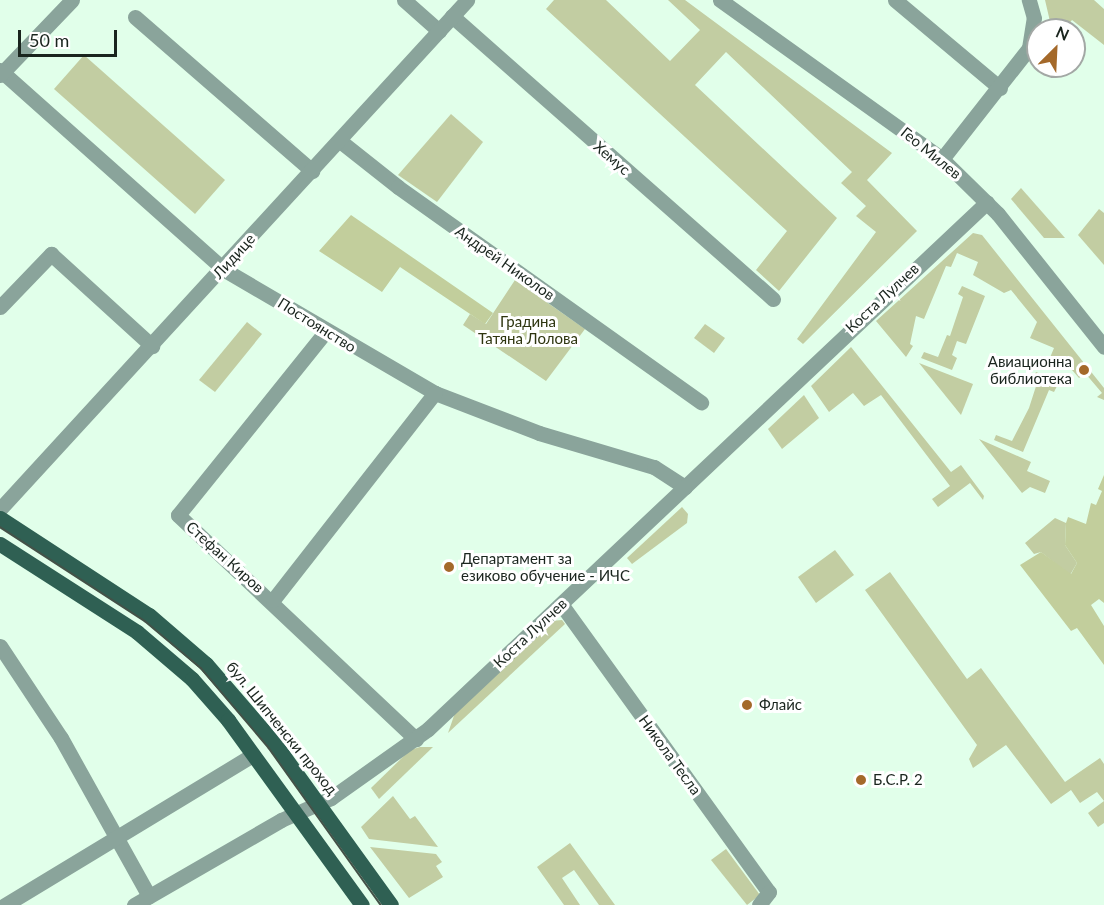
<!DOCTYPE html>
<html>
<head>
<meta charset="utf-8">
<style>
  body { margin:0 }
  #map { position:relative; width:1104px; height:905px; overflow:hidden; background:#e1ffea; font-family:Lato,sans-serif }
  div>[style] { position:absolute }
  .green>* { inset:0; background:#c2cda2 }
  .forest>* { inset:0; background:#c2ce9c }
  .minor>* { height:15px; margin:-7.5px; padding:0 7.5px; transform-origin:7.5px; border-radius:7.5px; background:#8aa49b }
  .major>* { height:15px; margin:-7.5px; padding:0 7.5px; transform-origin:7.5px; border-radius:7.5px; background:#2f6053 }
  .tram>* { height:1.5px; margin:-0.75px; padding:0 0.75px; transform-origin:0.75px; border-radius:0.75px; background:#435248 }
  .dots>* { width:16px; height:16px; translate:-50% -50%; box-sizing:border-box; border:3px solid #fff; border-radius:50% }
  span { translate:-50% -50%; white-space:nowrap; text-align:center; line-height:1.15; -webkit-text-stroke:6px #fff; paint-order:stroke }
  .street-label { font-size:15px; color:#1a251e }
  .park-label { font-size:15px; color:#2e350f }
  .poi-label { font-size:15px; color:#1a251e }
  .right { translate:-100% -50%; text-align:right }
  .left { translate:0 -50%; text-align:left }
  .north { position:absolute; left:1026px; top:18px; width:60px; height:60px; box-sizing:border-box; background:#fff; border:2px solid #a3a8a5; border-radius:50%; rotate:24deg; font-size:16px; font-weight:700; line-height:24px; text-align:center; color:#1a251e }
  .north::after { content:''; display:block; margin:auto; width:21px; height:27px; background:#a4692a; clip-path:polygon(50% 0,100% 100%,50% 72%,0 100%) }
  .scale { position:absolute; left:18px; top:30px; width:99px; height:27px; box-sizing:border-box; border:3px solid #1a251e; border-top:0; padding-left:8px; font-size:18px; line-height:21px; white-space:nowrap; color:#1a251e; -webkit-text-stroke:4px #fff; paint-order:stroke }
</style>
</head>
<body>
<div id="map">
  <div class="green">
    <i style="clip-path:polygon(554px 0,606px 0,670px 61px,700px 30px,668px 0,685px 0,892px 153px,867px 180px,917px 231px,803px 344px,797px 339px,876px 232px,856px 216px,866px 206px,841px 183px,852px 172px,726px 52px,695px 85px,837px 218px,779px 291px,756px 270px,787px 231px,546px 9px)"></i>
    <i style="clip-path:polygon(1045px 0,1094px 0,1104px 9px,1104px 45px,1072px 20px,1064px 30px,1052px 30px)"></i>
    <i style="clip-path:polygon(84px 55px,225px 180px,195px 214px,54px 89px)"></i>
    <i style="clip-path:polygon(451px 114px,483px 142px,437px 202px,398px 175px)"></i>
    <i style="clip-path:polygon(1021px 188px,1065px 238px,1044px 238px,1011px 199px)"></i>
    <i style="clip-path:polygon(1099px 209px,1104px 213px,1104px 265px,1078px 235px)"></i>
    <i style="clip-path:polygon(973px 233px,982px 235px,1104px 388px,1104px 400px,1097px 397px,1102px 393px,1085px 373px,1079px 378px,1072px 370px,1049px 360px,1054px 348px,1030px 338px,1037px 322px,1011px 290px,1004px 293px,973px 275px,978px 262px,957px 253px,951px 267px,946px 266px,924px 319px,916px 316px,910px 344px,913px 346px,906px 357px,876px 321px)"></i>
    <i style="clip-path:polygon(515px 280px,585px 329px,546px 381px,463px 325px,470px 314px,486px 324px)"></i>
    <i style="clip-path:polygon(962px 286px,985px 296px,966px 344px,957px 341px,952px 355px,957px 358px,952px 370px,921px 358px,924px 352px,938px 357px,947px 335px,950px 336px,963px 297px,958px 294px)"></i>
    <i style="clip-path:polygon(247px 322px,262px 334px,215px 392px,199px 380px)"></i>
    <i style="clip-path:polygon(705px 324px,725px 338px,714px 353px,694px 338px)"></i>
    <i style="clip-path:polygon(851px 347px,951px 472px,961px 465px,984px 496px,983px 500px,970px 483px,938px 507px,932px 499px,950px 486px,881px 395px,864px 406px,853px 393px,829px 412px,811px 386px)"></i>
    <i style="clip-path:polygon(919px 363px,973px 384px,961px 415px)"></i>
    <i style="clip-path:polygon(1036px 372px,1059px 382px,1054px 392px,1049px 390px,1023px 452px,994px 440px,996px 435px,1012px 441px,1029px 408px,1038px 380px,1033px 378px)"></i>
    <i style="clip-path:polygon(804px 395px,819px 418px,782px 449px,768px 429px)"></i>
    <i style="clip-path:polygon(979px 439px,1031px 462px,1027px 471px,1050px 481px,1045px 493px,1030px 487px,1022px 493px)"></i>
    <i style="clip-path:polygon(682px 507px,688px 514px,687px 523px,632px 564px,627px 558px)"></i>
    <i style="clip-path:polygon(1055px 518px,1066px 523px,1065px 545px,1077px 563px,1070px 575px,1041px 552px,1034px 554px,1025px 543px)"></i>
    <i style="clip-path:polygon(835px 550px,854px 575px,816px 603px,798px 577px)"></i>
    <i style="clip-path:polygon(890px 572px,967px 679px,981px 668px,1065px 782px,1100px 758px,1104px 764px,1104px 823px,1098px 827px,1088px 813px,1104px 801px,1097px 792px,1080px 803px,1071px 790px,1051px 804px,1006px 745px,973px 768px,969px 759px,977px 745px,865px 590px)"></i>
    <i style="clip-path:polygon(562px 620px,565px 624px,448px 733px,456px 710px,551px 621px)"></i>
    <i style="clip-path:polygon(420px 747px,433px 747px,379px 799px,371px 788px,410px 750px)"></i>
    <i style="clip-path:polygon(393px 796px,410px 819px,415px 816px,438px 847px,369px 839px,361px 827px)"></i>
    <i style="clip-path:polygon(570px 843px,615px 905px,599px 905px,574px 870px,562px 878px,580px 905px,564px 905px,537px 867px)"></i>
    <i style="clip-path:polygon(370px 847px,436px 854px,442px 862px,436px 866px,443px 877px,409px 898px)"></i>
    <i style="clip-path:polygon(726px 849px,760px 895px,747px 905px,711px 860px)"></i>
  </div>
  <div class="forest">
    <i style="clip-path:polygon(351px 215px,493px 313px,485px 324px,400px 267px,382px 292px,319px 251px)"></i>
    <i style="clip-path:polygon(1104px 475px,1104px 603px,1099px 599px,1091px 605px,1104px 626px,1104px 665px,1077px 628px,1071px 631px,1020px 565px,1041px 552px,1071px 574px,1077px 563px,1065px 545px,1066px 523px,1068px 517px,1086px 524px,1091px 503px,1096px 505px,1102px 491px,1098px 489px)"></i>
  </div>
  <div class="minor">
    <i style="left:404px;top:0;width:47px;rotate:41.5deg"></i>
    <i style="left:720px;top:0;width:273px;rotate:35.6deg"></i>
    <i style="left:942px;top:159px;width:78px;rotate:44.5deg"></i>
    <i style="left:998px;top:214px;width:170px;rotate:51.4deg"></i>
    <i style="left:895px;top:0;width:137px;rotate:40deg"></i>
    <i style="left:452px;top:16px;width:428px;rotate:41.4deg"></i>
    <i style="left:135px;top:17px;width:235px;rotate:41deg"></i>
    <i style="left:0;top:70px;width:299px;rotate:41.7deg"></i>
    <i style="left:223px;top:269px;width:246px;rotate:30.3deg"></i>
    <i style="left:435px;top:393px;width:111px;rotate:21deg"></i>
    <i style="left:539px;top:433px;width:120px;rotate:16.5deg"></i>
    <i style="left:654px;top:467px;width:37px;rotate:33deg"></i>
    <i style="left:0;top:75px;width:104px;rotate:-46.2deg"></i>
    <i style="left:340px;top:141px;width:74px;rotate:38.4deg"></i>
    <i style="left:398px;top:187px;width:372px;rotate:35.4deg"></i>
    <i style="left:942px;top:159px;width:141px;rotate:-51.9deg"></i>
    <i style="left:1029px;top:48px;width:30px;rotate:-81deg"></i>
    <i style="left:1034px;top:18px;width:19px;rotate:-106deg"></i>
    <i style="left:0;top:307px;width:74px;rotate:-46.1deg"></i>
    <i style="left:51px;top:254px;width:137px;rotate:42.3deg"></i>
    <i style="left:326px;top:331px;width:236px;rotate:128.8deg"></i>
    <i style="left:178px;top:515px;width:327px;rotate:43.3deg"></i>
    <i style="left:0;top:509px;width:691px;rotate:-47.46deg"></i>
    <i style="left:273px;top:600px;width:263px;rotate:-52deg"></i>
    <i style="left:561px;top:604px;width:355px;rotate:54.2deg"></i>
    <i style="left:769px;top:892px;width:16px;rotate:128deg"></i>
    <i style="left:0;top:646px;width:110px;rotate:56.5deg"></i>
    <i style="left:61px;top:738px;width:181px;rotate:60.9deg"></i>
    <i style="left:5px;top:905px;width:290px;rotate:-31.2deg"></i>
    <i style="left:134px;top:905px;width:170px;rotate:-30deg"></i>
    <i style="left:281px;top:820px;width:55px;rotate:-23.7deg"></i>
    <i style="left:331px;top:798px;width:119px;rotate:-35.4deg"></i>
    <i style="left:428px;top:729px;width:768px;rotate:-43.31deg"></i>
  </div>
  <div class="major">
    <i style="left:0;top:518px;width:178px;rotate:33.1deg"></i>
    <i style="left:149px;top:615px;width:75px;rotate:40.7deg"></i>
    <i style="left:206px;top:664px;width:106px;rotate:49.2deg"></i>
    <i style="left:275px;top:744px;width:198px;rotate:54.2deg"></i>
    <i style="left:0;top:544px;width:163px;rotate:32.7deg"></i>
    <i style="left:137px;top:632px;width:72px;rotate:40.5deg"></i>
    <i style="left:192px;top:679px;width:55px;rotate:48.7deg"></i>
    <i style="left:228px;top:720px;width:228px;rotate:54.1deg"></i>
  </div>
  <div class="tram">
    <i style="left:0;top:527px;width:173px;rotate:33deg"></i>
    <i style="left:145px;top:621px;width:73px;rotate:40deg"></i>
    <i style="left:201px;top:668px;width:105px;rotate:49.6deg"></i>
    <i style="left:269px;top:748px;width:193px;rotate:54.5deg"></i>
  </div>
  <div class="dots">
    <i style="left:1084px;top:370px;background:#a4692a"></i>
    <i style="left:449px;top:567px;background:#a4692a"></i>
    <i style="left:747px;top:705px;background:#a4692a"></i>
    <i style="left:861px;top:780px;background:#a4692a"></i>
  </div>
  <div class="street-label">
    <span style="left:931px;top:153px;rotate:39deg">Гео Милев</span>
    <span style="left:612px;top:158px;rotate:41deg">Хемус</span>
    <span style="left:234px;top:256px;rotate:-48deg">Лидице</span>
    <span style="left:505px;top:263px;rotate:35deg">Андрей Николов</span>
    <span style="left:882px;top:298px;rotate:-43deg">Коста Лулчев</span>
    <span style="left:317px;top:325px;rotate:32deg">Постоянство</span>
    <span style="left:225px;top:557px;rotate:42deg">Стефан Киров</span>
    <span style="left:530px;top:633px;rotate:-43deg">Коста Лулчев</span>
    <span style="left:282px;top:728px;rotate:51deg">бул. Шипченски проход</span>
    <span style="left:670px;top:755px;rotate:54deg">Никола Тесла</span>
  </div>
  <div class="park-label">
    <span style="left:528px;top:330px">Градина<br>Татяна Лолова</span>
  </div>
  <div class="poi-label">
    <span class="right" style="left:1072px;top:370px">Авиационна<br>библиотека</span>
    <span class="left" style="left:461px;top:567px">Департамент за<br>езиково обучение - ИЧС</span>
    <span class="left" style="left:759px;top:705px">Флайс</span>
    <span class="left" style="left:873px;top:780px">Б.С.Р. 2</span>
  </div>
  <div class="north">N</div>
  <div class="scale">50 m</div>
</div>
</body>
</html>
